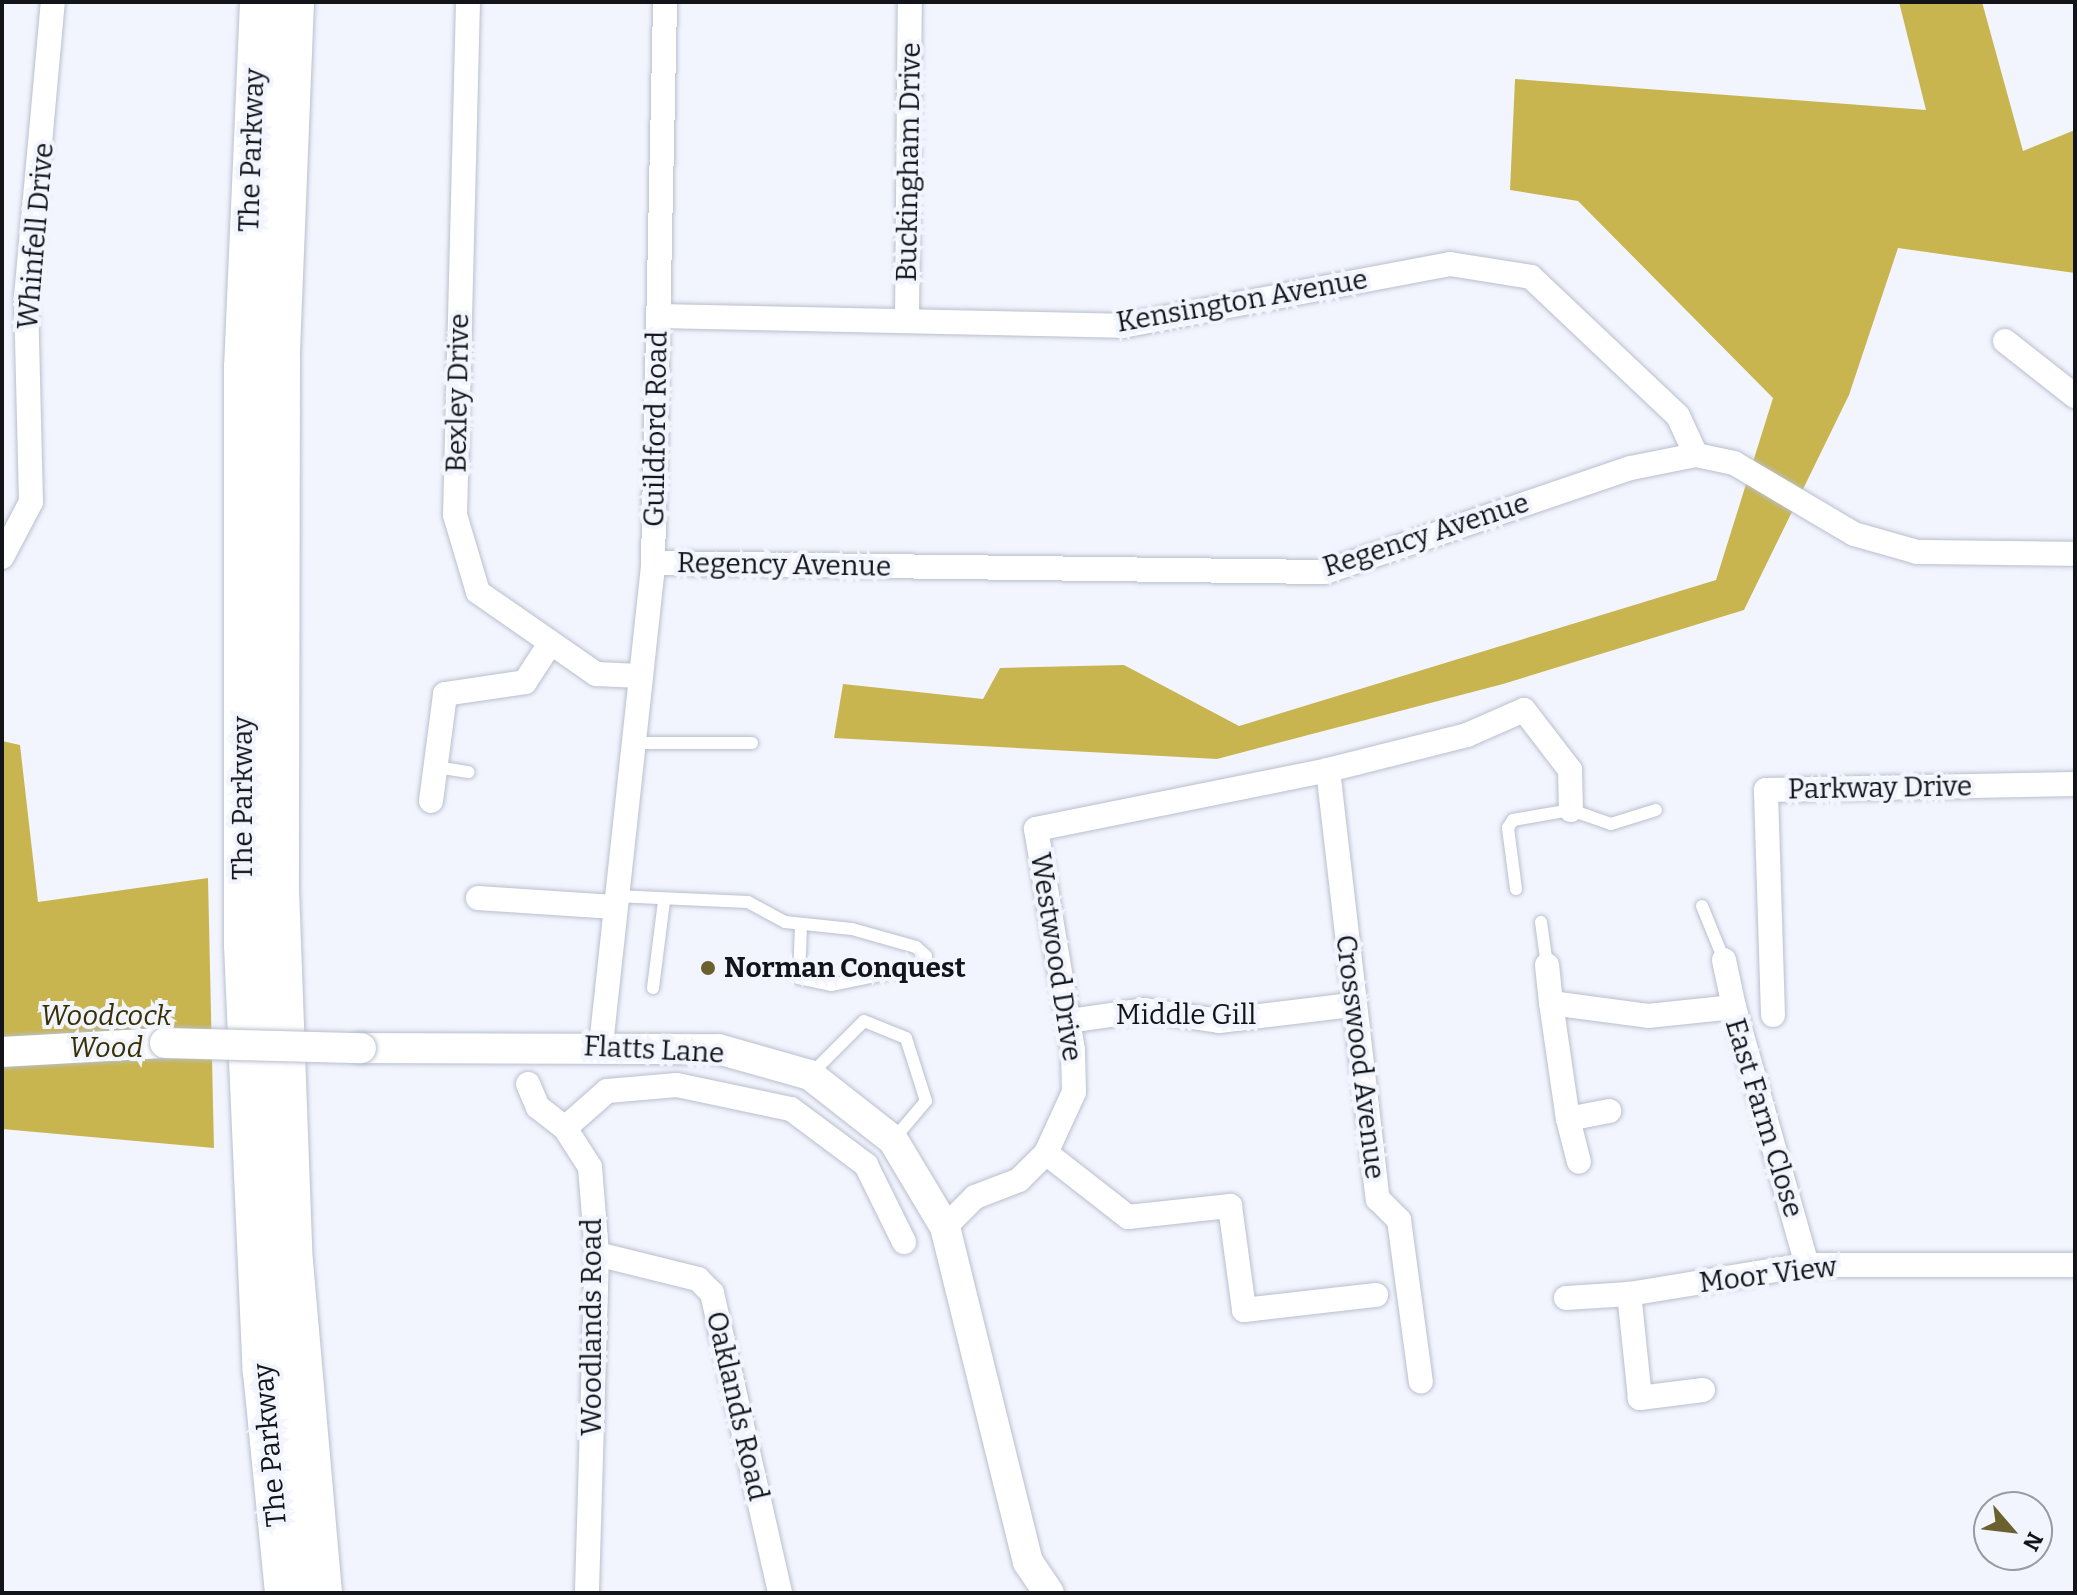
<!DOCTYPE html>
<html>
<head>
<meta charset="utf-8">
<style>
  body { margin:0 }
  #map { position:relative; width:2077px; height:1595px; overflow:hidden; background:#f2f5fe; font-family:Bitter,serif }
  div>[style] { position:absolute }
  .forest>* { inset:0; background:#c8b550 }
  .roads { filter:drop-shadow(0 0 2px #b9bfcd) drop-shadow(0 0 2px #b9bfcd) }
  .service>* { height:12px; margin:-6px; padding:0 6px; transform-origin:6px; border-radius:6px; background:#fff }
  .minor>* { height:24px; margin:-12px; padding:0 12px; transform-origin:12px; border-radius:12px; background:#fff }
  .tertiary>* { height:30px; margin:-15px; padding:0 15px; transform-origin:15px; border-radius:15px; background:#fff }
  .trunk>* { height:40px; margin:-20px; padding:0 20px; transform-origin:20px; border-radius:20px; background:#fff }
  .bridges { filter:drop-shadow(0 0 2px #b9bfcd) drop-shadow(0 0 2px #b9bfcd) }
  .tertiary-bridge>* { height:30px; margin:-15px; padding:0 15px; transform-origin:15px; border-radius:15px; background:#fff }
  .dots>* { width:22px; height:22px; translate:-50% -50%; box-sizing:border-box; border:4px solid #f2f5fe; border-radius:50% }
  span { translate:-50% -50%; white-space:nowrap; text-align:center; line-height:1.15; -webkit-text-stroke:8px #f2f5fe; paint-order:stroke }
  .street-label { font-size:28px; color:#121419 }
  .poi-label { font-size:28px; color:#121419; font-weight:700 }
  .left { translate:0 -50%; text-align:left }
  .park-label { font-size:28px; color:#383003; font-style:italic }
  .frame { position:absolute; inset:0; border:4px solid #121419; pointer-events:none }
  .north { position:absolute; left:1973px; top:1491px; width:80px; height:80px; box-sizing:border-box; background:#f2f5fe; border:2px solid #989ba2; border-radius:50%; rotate:118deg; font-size:22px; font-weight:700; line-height:32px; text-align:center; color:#121419 }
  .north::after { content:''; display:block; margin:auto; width:28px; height:36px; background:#6a612e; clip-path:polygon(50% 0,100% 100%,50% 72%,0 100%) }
</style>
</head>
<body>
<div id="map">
  <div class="forest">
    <i style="clip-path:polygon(1899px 2px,1982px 2px,2023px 151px,2075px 130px,2075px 273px,1898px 248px,1849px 395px,1744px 610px,1503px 684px,1217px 759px,834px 738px,843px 684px,983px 699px,1000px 668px,1124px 665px,1239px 726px,1716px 580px,1773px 398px,1578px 201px,1510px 190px,1515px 79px,1926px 110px)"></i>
    <i style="clip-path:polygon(2px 741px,20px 745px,38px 902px,208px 878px,214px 1148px,2px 1129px)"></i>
  </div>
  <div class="roads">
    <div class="service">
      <i style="left:632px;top:743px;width:120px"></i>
      <i style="left:436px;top:767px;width:33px;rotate:9deg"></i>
      <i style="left:1516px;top:889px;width:62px;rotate:-97.5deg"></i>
      <i style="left:1508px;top:828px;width:9px;rotate:-58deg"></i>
      <i style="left:1513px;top:820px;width:59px;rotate:-9.8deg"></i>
      <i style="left:1571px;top:810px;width:42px;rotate:19.3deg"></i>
      <i style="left:1611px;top:824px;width:47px;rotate:-17.3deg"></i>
      <i style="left:615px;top:896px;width:133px;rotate:2.6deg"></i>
      <i style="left:748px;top:902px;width:42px;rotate:28.4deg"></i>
      <i style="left:785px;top:922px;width:67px;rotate:6deg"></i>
      <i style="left:852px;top:929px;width:66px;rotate:15.7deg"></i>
      <i style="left:916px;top:947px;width:13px;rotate:42deg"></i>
      <i style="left:926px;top:956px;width:10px;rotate:107deg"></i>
      <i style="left:923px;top:966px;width:94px;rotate:168.3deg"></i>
      <i style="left:831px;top:985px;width:33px;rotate:-168deg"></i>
      <i style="left:799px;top:978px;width:53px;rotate:-87.8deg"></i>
      <i style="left:1702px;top:906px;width:58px;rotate:67.8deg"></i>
      <i style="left:1541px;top:922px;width:43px;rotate:82.1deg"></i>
      <i style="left:653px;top:988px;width:88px;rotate:-82.8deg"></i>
      <i style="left:810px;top:1075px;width:76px;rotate:-45deg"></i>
      <i style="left:864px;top:1021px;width:45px;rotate:22deg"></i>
      <i style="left:906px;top:1038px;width:66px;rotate:72.4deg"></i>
      <i style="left:926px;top:1101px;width:51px;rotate:130.2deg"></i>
    </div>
    <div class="minor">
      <i style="left:468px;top:2px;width:513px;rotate:91.45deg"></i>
      <i style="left:455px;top:515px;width:80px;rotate:73.4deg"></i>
      <i style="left:478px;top:592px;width:144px;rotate:34.8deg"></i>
      <i style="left:596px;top:674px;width:44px;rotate:2.6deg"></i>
      <i style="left:658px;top:316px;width:464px;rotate:1.2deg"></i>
      <i style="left:1122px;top:326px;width:334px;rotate:-10.7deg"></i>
      <i style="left:1450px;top:264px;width:82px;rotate:9.1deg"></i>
      <i style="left:1531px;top:277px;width:202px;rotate:43.4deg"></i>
      <i style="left:1678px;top:416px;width:43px;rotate:65.2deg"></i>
      <i style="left:907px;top:321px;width:319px;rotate:-89.5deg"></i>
      <i style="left:2005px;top:341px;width:89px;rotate:38.2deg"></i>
      <i style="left:2px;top:557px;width:62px;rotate:-62.2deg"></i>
      <i style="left:31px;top:502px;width:205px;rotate:-91.4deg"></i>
      <i style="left:26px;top:297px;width:296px;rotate:-84.8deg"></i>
      <i style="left:653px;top:563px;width:672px;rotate:0.77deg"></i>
      <i style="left:1325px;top:572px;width:323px;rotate:-18.8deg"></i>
      <i style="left:1631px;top:468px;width:66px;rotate:-11.3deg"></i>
      <i style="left:1696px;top:455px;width:39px;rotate:12deg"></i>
      <i style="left:1734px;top:463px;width:139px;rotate:30.6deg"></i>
      <i style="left:1854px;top:534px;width:66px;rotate:15.9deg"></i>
      <i style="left:1917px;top:552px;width:158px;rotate:0.7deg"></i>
      <i style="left:1328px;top:770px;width:432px;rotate:83.4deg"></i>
      <i style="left:1378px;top:1199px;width:30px;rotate:45deg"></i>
      <i style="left:1399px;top:1220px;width:163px;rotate:82.3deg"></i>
      <i style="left:431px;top:801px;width:108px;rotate:-82.5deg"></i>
      <i style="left:445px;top:694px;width:81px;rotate:-8.5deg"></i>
      <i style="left:525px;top:682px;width:44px;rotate:-57deg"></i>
      <i style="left:478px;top:898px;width:136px;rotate:3.8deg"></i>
      <i style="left:1724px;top:960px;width:48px;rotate:78deg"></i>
      <i style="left:1547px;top:965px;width:38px;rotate:84deg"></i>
      <i style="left:1551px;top:1003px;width:98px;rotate:7.6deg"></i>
      <i style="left:1648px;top:1016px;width:86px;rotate:-6deg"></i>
      <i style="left:1734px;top:1007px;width:268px;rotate:74.2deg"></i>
      <i style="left:1551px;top:1003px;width:117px;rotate:81.7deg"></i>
      <i style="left:1568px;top:1119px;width:42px;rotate:-11deg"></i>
      <i style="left:1773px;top:1015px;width:225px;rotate:-91.8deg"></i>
      <i style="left:1766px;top:790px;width:309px;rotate:-1.1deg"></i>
      <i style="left:1069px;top:1021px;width:76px;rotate:-8.3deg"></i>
      <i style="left:1144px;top:1010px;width:76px;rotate:8.3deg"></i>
      <i style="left:1219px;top:1021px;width:133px;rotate:-6.9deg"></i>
      <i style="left:601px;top:1045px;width:485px;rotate:-83.8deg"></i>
      <i style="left:653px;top:563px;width:561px;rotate:-88.77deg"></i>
      <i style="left:528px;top:1084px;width:25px;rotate:67deg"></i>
      <i style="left:538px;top:1107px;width:34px;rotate:38deg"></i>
      <i style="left:565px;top:1128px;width:46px;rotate:57.3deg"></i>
      <i style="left:590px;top:1167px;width:87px;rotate:85.4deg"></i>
      <i style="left:597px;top:1254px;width:339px;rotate:91.7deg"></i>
      <i style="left:1568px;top:1119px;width:44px;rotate:75.7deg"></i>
      <i style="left:565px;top:1128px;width:56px;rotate:-41.4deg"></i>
      <i style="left:607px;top:1091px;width:70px;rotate:-4.9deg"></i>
      <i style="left:677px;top:1085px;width:116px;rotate:11.9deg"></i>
      <i style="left:791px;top:1109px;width:94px;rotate:36.7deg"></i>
      <i style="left:866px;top:1165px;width:86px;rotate:63.7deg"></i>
      <i style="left:1046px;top:1153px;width:104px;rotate:38deg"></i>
      <i style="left:1128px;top:1217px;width:103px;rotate:-6.2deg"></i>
      <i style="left:1230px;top:1206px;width:105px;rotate:82.3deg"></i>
      <i style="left:1244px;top:1310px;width:133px;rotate:-6.5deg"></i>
      <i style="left:945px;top:1227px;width:42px;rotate:-45deg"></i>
      <i style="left:975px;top:1197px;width:47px;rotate:-21.1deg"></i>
      <i style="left:1019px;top:1180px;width:38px;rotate:-45deg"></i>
      <i style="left:1046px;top:1153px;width:67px;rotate:-65.3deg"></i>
      <i style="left:1074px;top:1092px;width:42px;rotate:-91.4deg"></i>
      <i style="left:1073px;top:1050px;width:224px;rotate:-99.5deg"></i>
      <i style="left:1036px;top:829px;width:298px;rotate:-11.4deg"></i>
      <i style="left:1328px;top:770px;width:143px;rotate:-14.1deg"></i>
      <i style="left:1467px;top:735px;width:62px;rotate:-23.7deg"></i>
      <i style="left:1524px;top:710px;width:76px;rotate:52.5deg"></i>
      <i style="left:1570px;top:770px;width:40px;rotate:88.6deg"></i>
      <i style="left:597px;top:1254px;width:104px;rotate:13.9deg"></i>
      <i style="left:698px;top:1279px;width:20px;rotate:45deg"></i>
      <i style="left:712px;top:1293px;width:308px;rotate:77.2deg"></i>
      <i style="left:1566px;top:1298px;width:63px;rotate:-3.6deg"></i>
      <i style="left:1703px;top:1390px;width:64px;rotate:172.8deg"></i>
      <i style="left:1640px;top:1398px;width:105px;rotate:-96deg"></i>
      <i style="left:1629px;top:1294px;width:180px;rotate:-9.3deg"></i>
      <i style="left:1807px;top:1265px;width:268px"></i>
    </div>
    <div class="tertiary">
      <i style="left:361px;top:1048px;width:357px;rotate:0.2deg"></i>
      <i style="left:718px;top:1049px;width:96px;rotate:15.8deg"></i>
      <i style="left:810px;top:1075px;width:105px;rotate:38.1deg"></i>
      <i style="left:893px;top:1140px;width:101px;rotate:59.1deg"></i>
      <i style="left:945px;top:1227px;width:345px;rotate:76.1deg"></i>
      <i style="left:1028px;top:1562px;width:37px;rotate:56deg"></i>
      <i style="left:2px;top:1052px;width:163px;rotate:-3.2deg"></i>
    </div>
    <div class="trunk">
      <i style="left:260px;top:2px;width:365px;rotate:92.5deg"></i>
      <i style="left:244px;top:367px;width:578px;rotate:90deg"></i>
      <i style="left:244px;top:945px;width:427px;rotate:87.5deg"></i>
      <i style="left:263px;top:1372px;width:222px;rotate:84.3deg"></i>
      <i style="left:294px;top:2px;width:356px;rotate:92.3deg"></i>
      <i style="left:280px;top:358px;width:531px;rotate:90.11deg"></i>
      <i style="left:279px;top:889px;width:373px;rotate:87.9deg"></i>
      <i style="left:293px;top:1262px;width:332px;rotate:85deg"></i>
    </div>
  </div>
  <div class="bridges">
    <div class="tertiary-bridge">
      <i style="left:165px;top:1043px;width:196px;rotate:1.5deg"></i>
    </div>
  </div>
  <div class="dots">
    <i style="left:708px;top:968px;background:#6a612e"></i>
  </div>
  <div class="street-label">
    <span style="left:252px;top:150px;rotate:-88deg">The Parkway</span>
    <span style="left:909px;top:162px;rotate:-89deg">Buckingham Drive</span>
    <span style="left:36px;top:236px;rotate:-85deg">Whinfell Drive</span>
    <span style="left:1242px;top:301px;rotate:-10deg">Kensington Avenue</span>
    <span style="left:458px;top:393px;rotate:-89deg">Bexley Drive</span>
    <span style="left:656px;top:429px;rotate:-89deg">Guildford Road</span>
    <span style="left:1426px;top:535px;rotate:-18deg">Regency Avenue</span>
    <span style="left:784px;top:565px;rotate:1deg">Regency Avenue</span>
    <span style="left:1880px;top:788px;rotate:-1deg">Parkway Drive</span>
    <span style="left:243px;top:798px;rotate:-90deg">The Parkway</span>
    <span style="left:1056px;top:957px;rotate:81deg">Westwood Drive</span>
    <span style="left:1186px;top:1015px">Middle Gill</span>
    <span style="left:654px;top:1050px;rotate:3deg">Flatts Lane</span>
    <span style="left:1360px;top:1057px;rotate:83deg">Crosswood Avenue</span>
    <span style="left:1764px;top:1118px;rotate:73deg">East Farm Close</span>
    <span style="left:1768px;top:1275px;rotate:-7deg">Moor View</span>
    <span style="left:592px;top:1327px;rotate:-90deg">Woodlands Road</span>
    <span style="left:737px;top:1406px;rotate:77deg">Oaklands Road</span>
    <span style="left:270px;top:1445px;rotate:-95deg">The Parkway</span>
  </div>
  <div class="poi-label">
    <span class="left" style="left:724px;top:968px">Norman Conquest</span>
  </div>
  <div class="park-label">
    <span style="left:106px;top:1032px">Woodcock<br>Wood</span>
  </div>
  <div class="frame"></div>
  <div class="north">N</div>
</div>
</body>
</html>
